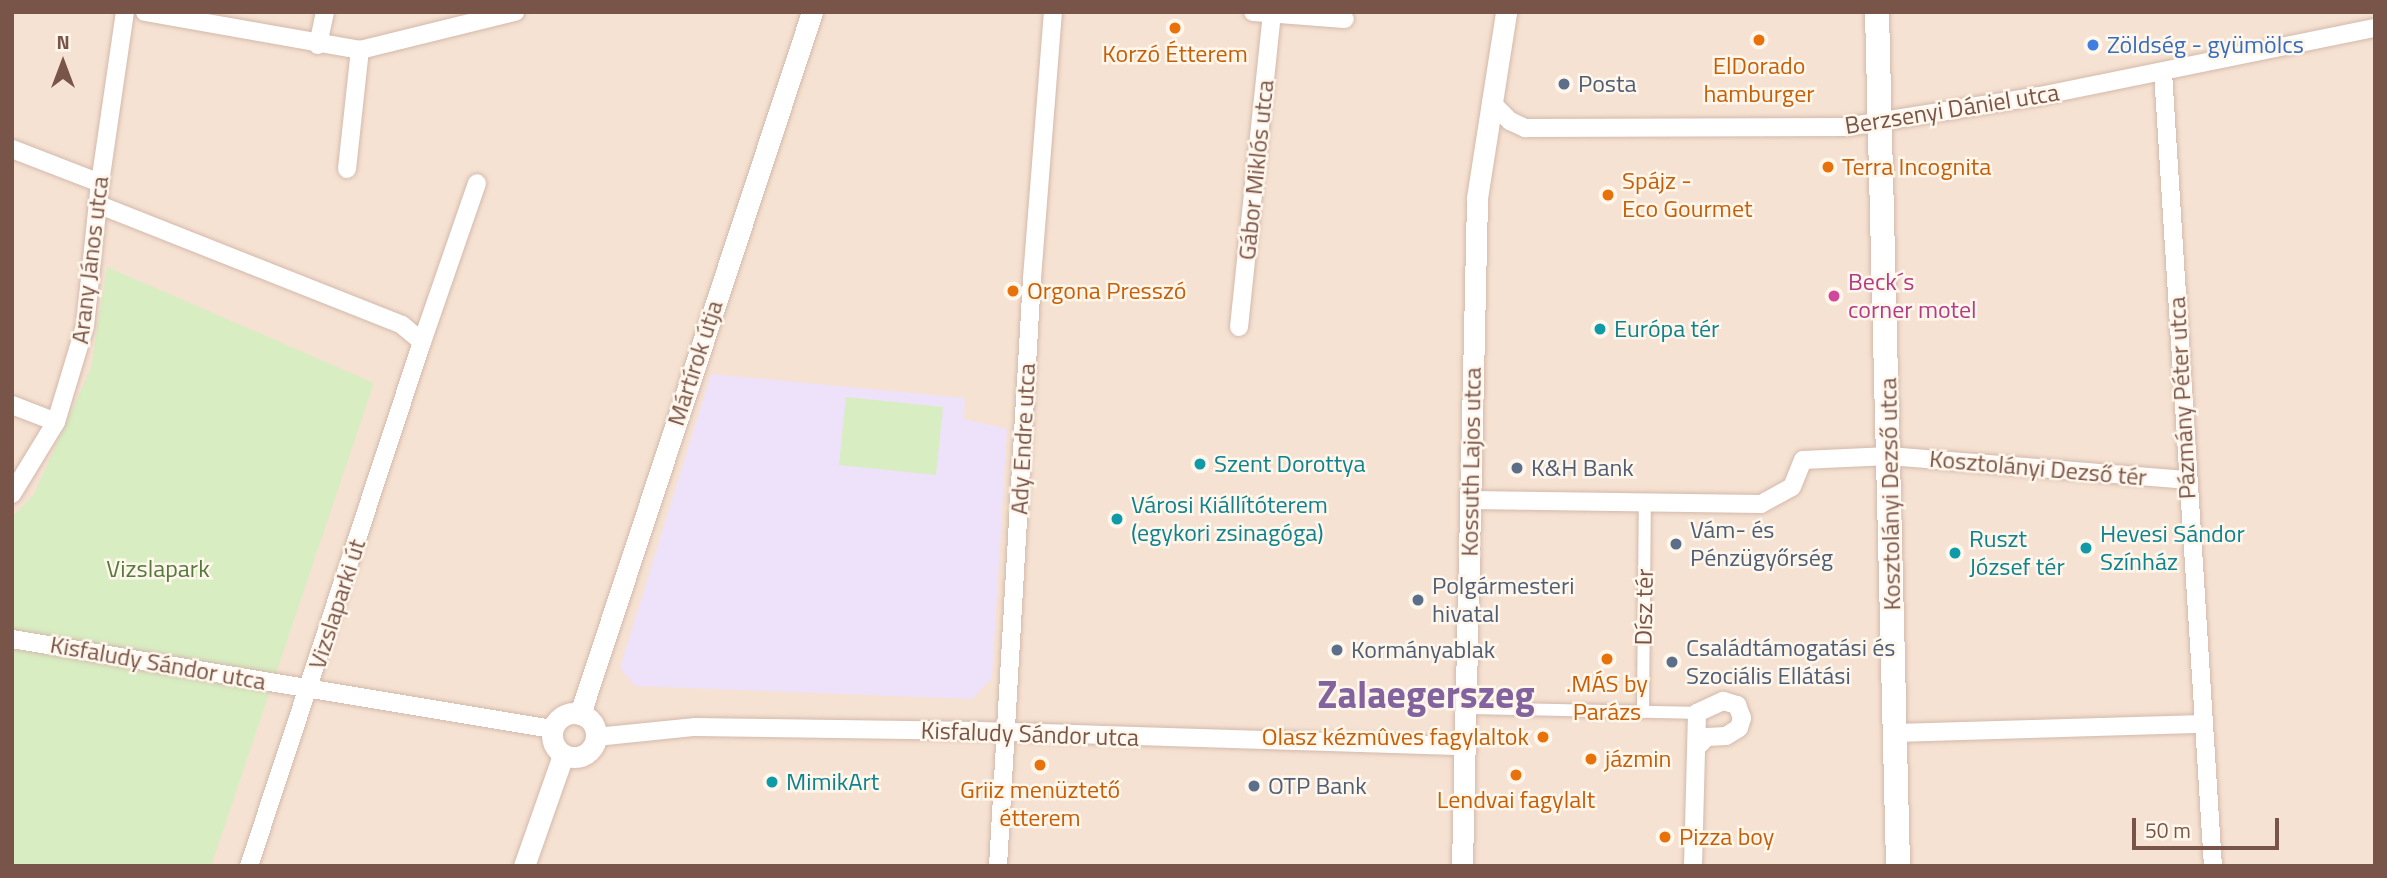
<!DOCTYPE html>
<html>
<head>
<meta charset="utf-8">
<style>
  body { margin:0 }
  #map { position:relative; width:2387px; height:878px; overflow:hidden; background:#fef1e4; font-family:"Titillium Web",sans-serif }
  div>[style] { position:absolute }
  .residential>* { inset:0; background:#f6e2d2 }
  .education>* { inset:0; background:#eee1fa }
  .green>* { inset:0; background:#d8edc2 }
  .roads { filter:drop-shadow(0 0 2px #d3b9ac) drop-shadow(0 0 2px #d3b9ac) }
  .pedestrian>* { height:12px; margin:-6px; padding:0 6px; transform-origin:6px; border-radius:6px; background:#fff }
  .minor>* { height:18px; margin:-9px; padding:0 9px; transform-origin:9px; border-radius:9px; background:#fff }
  .tertiary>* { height:21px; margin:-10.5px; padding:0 10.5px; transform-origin:10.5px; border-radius:10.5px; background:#fff }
  .tertiary>.ring { margin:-10.5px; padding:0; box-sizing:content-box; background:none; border:21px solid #fff; border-radius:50% }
  .secondary>* { height:24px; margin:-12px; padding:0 12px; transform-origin:12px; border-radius:12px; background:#fff }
  .dots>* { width:19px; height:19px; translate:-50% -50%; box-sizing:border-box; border:4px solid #fff6ec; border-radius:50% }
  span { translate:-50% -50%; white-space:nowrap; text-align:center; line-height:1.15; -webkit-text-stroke:5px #fff6ec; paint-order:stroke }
  .shop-label { font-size:24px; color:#366cbe }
  .left { translate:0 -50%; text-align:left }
  .food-label { font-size:24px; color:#c56008 }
  .right { translate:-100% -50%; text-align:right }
  .service-label { font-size:24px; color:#4e5e75 }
  .street-label { font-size:24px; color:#795448 }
  .hotel-label { font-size:24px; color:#b23c85 }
  .culture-label { font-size:24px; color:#0d838f }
  .park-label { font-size:24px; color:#547a3c }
  .town-label { font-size:38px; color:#83639d; font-weight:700 }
  .frame { position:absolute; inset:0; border:14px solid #795448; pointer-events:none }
  .north { position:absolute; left:28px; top:28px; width:70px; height:70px; -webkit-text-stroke:5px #fff6ec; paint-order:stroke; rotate:0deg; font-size:19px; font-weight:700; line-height:28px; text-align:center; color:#795448 }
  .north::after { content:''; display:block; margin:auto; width:24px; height:32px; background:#795448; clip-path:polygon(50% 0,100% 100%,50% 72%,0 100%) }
  .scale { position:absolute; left:2132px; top:818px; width:147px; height:32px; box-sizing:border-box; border:4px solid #795448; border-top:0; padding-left:9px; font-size:21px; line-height:24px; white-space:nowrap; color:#795448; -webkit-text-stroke:5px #fff6ec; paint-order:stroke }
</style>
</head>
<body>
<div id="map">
  <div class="residential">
    <i style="clip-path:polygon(12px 12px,2375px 12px,2375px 866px,12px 866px)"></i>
  </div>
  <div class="education">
    <i style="clip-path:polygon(711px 374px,965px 398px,964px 419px,1007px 429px,992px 678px,972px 699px,635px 686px,620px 668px)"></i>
  </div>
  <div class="green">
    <i style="clip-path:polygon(107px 267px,374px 383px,211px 866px,12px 866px,12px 517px,34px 494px,91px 368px)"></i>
    <i style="clip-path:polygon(846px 397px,943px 407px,936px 475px,839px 465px)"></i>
  </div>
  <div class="roads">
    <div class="pedestrian">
      <i style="left:1465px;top:708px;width:232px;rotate:1.2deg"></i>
      <i style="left:1643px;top:712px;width:210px;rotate:-89.5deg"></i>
    </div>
    <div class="minor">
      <i style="left:145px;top:12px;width:218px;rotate:10deg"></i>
      <i style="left:360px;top:50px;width:160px;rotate:-13.8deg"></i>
      <i style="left:1253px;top:12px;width:92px;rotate:4.4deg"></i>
      <i style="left:318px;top:45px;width:34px;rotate:-78deg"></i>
      <i style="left:2163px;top:72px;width:796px;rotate:86.4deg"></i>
      <i style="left:1491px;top:102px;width:27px;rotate:45deg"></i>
      <i style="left:1510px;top:121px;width:17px;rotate:25deg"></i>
      <i style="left:1525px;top:128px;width:321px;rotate:-0.2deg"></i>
      <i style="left:1846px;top:127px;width:196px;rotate:-9.1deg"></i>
      <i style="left:2040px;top:96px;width:342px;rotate:-11.5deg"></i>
      <i style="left:12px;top:149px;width:94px;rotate:21.1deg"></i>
      <i style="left:347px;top:169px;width:120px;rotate:-83.8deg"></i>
      <i style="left:97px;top:204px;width:328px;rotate:21.6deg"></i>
      <i style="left:402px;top:325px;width:26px;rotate:40deg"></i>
      <i style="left:422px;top:342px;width:552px;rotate:108.27deg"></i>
      <i style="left:1239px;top:327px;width:315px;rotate:-84deg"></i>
      <i style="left:422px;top:342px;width:168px;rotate:-70.9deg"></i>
      <i style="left:12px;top:405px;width:47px;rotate:21.1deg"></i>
      <i style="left:12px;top:494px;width:84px;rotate:-58.6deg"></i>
      <i style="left:56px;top:422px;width:100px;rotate:-73.2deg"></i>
      <i style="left:85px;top:326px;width:144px;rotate:-84deg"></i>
      <i style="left:100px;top:183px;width:173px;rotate:-81.7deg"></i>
      <i style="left:1470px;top:500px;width:291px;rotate:0.8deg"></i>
      <i style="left:1761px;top:504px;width:35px;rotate:-29deg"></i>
      <i style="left:1792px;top:487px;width:29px;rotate:-68deg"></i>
      <i style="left:1803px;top:460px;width:86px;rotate:-2.7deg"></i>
      <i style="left:1889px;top:456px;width:298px;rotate:4.6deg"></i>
      <i style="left:12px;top:639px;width:547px;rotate:9.46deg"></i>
      <i style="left:1896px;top:733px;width:307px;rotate:-1.7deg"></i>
      <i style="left:596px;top:737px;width:100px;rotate:-5.8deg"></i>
      <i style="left:695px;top:727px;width:284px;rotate:0.8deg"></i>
      <i style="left:979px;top:731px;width:486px;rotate:1.8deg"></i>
      <i style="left:998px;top:866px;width:589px;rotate:-86.69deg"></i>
      <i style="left:1032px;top:278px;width:267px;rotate:-85.5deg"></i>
      <i style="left:1693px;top:866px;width:153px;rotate:-88.5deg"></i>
      <i style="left:1697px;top:713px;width:29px;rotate:-25deg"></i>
      <i style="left:1723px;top:701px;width:15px;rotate:16deg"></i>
      <i style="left:1737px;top:705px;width:14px;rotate:69deg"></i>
      <i style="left:1742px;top:718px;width:10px;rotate:107deg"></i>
      <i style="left:1739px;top:728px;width:15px;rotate:148deg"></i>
      <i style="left:1726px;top:736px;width:19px;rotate:177deg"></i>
      <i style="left:1707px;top:737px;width:14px;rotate:135deg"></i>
    </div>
    <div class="tertiary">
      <i class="ring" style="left:552px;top:713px;width:23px;height:23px"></i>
      <i style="left:580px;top:714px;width:739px;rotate:-71.71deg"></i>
      <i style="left:524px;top:866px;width:118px;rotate:-70.6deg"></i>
      <i style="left:1462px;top:866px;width:668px;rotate:-88.71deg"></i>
      <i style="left:1477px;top:198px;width:188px;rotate:-81.1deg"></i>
    </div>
    <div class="secondary">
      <i style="left:1877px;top:12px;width:854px;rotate:88.59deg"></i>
    </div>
  </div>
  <div class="dots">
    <i style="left:1175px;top:28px;background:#e8710a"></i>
    <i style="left:1759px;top:40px;background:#e8710a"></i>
    <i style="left:2093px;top:45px;background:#3f7fe0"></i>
    <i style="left:1564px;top:84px;background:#5c6f8a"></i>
    <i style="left:1828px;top:167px;background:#e8710a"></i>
    <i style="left:1608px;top:195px;background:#e8710a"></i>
    <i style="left:1013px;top:291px;background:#e8710a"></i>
    <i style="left:1834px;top:296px;background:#d1479c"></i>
    <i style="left:1600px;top:329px;background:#0f9aa8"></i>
    <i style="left:1200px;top:464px;background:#0f9aa8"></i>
    <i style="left:1517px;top:468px;background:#5c6f8a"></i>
    <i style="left:1117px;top:519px;background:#0f9aa8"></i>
    <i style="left:1676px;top:544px;background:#5c6f8a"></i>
    <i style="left:2086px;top:548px;background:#0f9aa8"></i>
    <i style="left:1955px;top:553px;background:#0f9aa8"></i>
    <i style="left:1418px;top:600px;background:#5c6f8a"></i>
    <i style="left:1337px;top:650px;background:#5c6f8a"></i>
    <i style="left:1607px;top:659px;background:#e8710a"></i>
    <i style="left:1672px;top:662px;background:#5c6f8a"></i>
    <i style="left:1543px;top:737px;background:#e8710a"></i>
    <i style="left:1591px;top:759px;background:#e8710a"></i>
    <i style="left:1040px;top:765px;background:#e8710a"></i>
    <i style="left:1516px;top:775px;background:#e8710a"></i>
    <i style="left:772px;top:782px;background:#0f9aa8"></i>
    <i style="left:1254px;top:786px;background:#5c6f8a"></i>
    <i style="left:1665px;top:837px;background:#e8710a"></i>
  </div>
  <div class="shop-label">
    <span class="left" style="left:2107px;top:45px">Zöldség - gyümölcs</span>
  </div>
  <div class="food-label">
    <span style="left:1175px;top:54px">Korzó Étterem</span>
    <span style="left:1759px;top:80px">ElDorado<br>hamburger</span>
    <span class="left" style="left:1842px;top:167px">Terra Incognita</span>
    <span class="left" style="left:1622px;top:195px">Spájz -<br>Eco Gourmet</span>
    <span class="left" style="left:1027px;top:291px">Orgona Presszó</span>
    <span style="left:1607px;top:698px">.MÁS by<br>Parázs</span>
    <span class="right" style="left:1529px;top:737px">Olasz kézmûves fagylaltok</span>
    <span class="left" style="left:1605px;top:759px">jázmin</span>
    <span style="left:1040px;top:804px">Griiz menüztető<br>étterem</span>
    <span style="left:1516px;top:800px">Lendvai fagylalt</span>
    <span class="left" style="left:1679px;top:837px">Pizza boy</span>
  </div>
  <div class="service-label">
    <span class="left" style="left:1578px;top:84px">Posta</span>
    <span class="left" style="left:1531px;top:468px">K&amp;H Bank</span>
    <span class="left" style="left:1690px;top:544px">Vám- és<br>Pénzügyőrség</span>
    <span class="left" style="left:1432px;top:600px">Polgármesteri<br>hivatal</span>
    <span class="left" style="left:1686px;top:662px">Családtámogatási és<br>Szociális Ellátási</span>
    <span class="left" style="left:1351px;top:650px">Kormányablak</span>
    <span class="left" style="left:1268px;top:786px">OTP Bank</span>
  </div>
  <div class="street-label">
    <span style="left:1952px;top:109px;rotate:-9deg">Berzsenyi Dániel utca</span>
    <span style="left:1256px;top:170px;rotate:-84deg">Gábor Miklós utca</span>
    <span style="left:90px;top:260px;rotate:-83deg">Arany János utca</span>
    <span style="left:695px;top:363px;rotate:-72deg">Mártírok útja</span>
    <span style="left:2182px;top:398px;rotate:-93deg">Pázmány Péter utca</span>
    <span style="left:1023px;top:439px;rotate:-87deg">Ady Endre utca</span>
    <span style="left:1471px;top:462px;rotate:-89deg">Kossuth Lajos utca</span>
    <span style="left:2038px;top:468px;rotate:5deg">Kosztolányi Dezső tér</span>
    <span style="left:1890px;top:494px;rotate:-91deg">Kosztolányi Dezső utca</span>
    <span style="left:337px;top:604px;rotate:-72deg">Vizslaparki út</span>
    <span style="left:1644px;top:607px;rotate:-89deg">Dísz tér</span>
    <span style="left:158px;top:663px;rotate:10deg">Kisfaludy Sándor utca</span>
    <span style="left:1030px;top:734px;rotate:2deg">Kisfaludy Sándor utca</span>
  </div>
  <div class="hotel-label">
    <span class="left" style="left:1848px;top:296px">Beck´s<br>corner motel</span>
  </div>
  <div class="culture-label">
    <span class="left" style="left:1614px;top:329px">Európa tér</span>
    <span class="left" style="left:1214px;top:464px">Szent Dorottya</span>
    <span class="left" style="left:1131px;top:519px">Városi Kiállítóterem<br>(egykori zsinagóga)</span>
    <span class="left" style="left:2100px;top:548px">Hevesi Sándor<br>Színház</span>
    <span class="left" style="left:1969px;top:553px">Ruszt<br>József tér</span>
    <span class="left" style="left:786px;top:782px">MimikArt</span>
  </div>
  <div class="park-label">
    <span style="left:158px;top:569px">Vizslapark</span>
  </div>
  <div class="town-label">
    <span style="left:1426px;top:695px">Zalaegerszeg</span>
  </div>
  <div class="frame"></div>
  <div class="north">N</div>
  <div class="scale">50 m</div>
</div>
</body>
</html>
